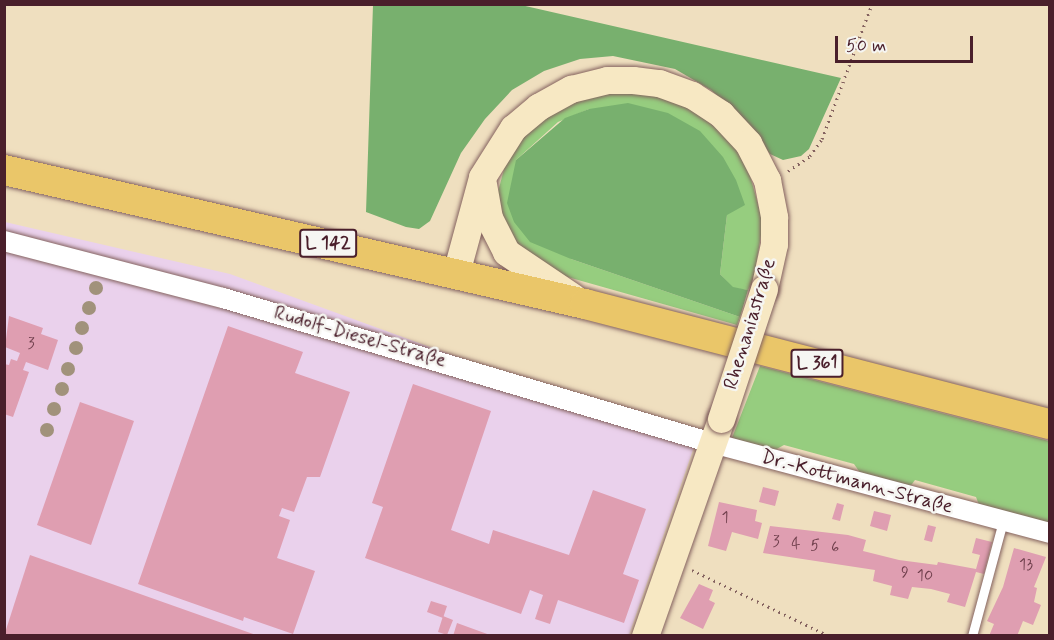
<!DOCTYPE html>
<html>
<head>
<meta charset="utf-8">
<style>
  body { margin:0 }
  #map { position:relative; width:1054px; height:640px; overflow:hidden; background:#efdfbf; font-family:Mynerve,sans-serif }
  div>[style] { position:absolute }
  .built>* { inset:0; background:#ead1ec }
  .green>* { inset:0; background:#96cd7f }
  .forest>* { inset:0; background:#78b06e }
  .building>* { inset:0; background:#df9eb1 }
  .path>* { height:3px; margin-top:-1.5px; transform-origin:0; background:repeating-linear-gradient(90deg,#84625f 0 1.5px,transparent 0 6px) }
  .roads { filter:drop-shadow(0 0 2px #84625f) drop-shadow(0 0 2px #84625f) }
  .service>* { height:9px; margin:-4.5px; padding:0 4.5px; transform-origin:4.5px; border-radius:4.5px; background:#fff }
  .minor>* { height:20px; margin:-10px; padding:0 10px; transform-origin:10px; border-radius:10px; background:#fff }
  .secondary>* { height:27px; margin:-13.5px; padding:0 13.5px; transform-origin:13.5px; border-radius:13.5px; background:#f7e8c3 }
  .primary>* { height:30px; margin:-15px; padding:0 15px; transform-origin:15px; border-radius:15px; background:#eac669 }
  .bridges { filter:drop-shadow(0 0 2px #84625f) drop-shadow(0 0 2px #84625f) }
  .secondary-bridge>* { height:27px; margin:-13.5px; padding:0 13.5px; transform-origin:13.5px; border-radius:13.5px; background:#f7e8c3 }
  .trees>* { width:14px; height:14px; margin:-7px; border-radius:50%; background:#a1927b }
  span { translate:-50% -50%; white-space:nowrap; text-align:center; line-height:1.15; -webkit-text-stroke:5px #f6f6f2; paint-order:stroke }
  .number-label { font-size:16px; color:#6f3f4c }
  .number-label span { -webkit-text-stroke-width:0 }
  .shield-label span { padding:2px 4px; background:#f6f6f2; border:2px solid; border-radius:4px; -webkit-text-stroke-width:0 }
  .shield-label { font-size:18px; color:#4a1f2b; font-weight:700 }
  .street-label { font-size:20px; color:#4a1f2b }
  .frame { position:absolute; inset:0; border:6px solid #4a1f2b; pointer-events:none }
  .scale { position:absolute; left:835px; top:36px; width:138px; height:27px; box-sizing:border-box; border:3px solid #4a1f2b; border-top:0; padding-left:8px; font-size:18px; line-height:21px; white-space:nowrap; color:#4a1f2b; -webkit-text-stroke:4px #f6f6f2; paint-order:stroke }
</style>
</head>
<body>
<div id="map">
  <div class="built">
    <i style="clip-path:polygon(5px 222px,230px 274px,695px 444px,629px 635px,5px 636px)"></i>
  </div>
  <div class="green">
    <i style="clip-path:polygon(610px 91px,666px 97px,693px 109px,731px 141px,747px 165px,763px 222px,754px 279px,748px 290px,733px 288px,720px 274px,727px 215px,589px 109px,558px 122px,516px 160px,571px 259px,740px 317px,737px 325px,564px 276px,514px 249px,495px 203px,507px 158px,535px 124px,584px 97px)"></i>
    <i style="clip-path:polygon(760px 366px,1049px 441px,1049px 525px,979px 505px,976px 497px,915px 480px,909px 488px,861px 474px,854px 464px,784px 445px,773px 451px,732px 438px)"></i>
  </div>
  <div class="forest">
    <i style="clip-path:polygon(373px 5px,521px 5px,841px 78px,809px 149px,801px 156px,783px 160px,770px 154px,740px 116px,711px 90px,675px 69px,613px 56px,580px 59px,544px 71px,512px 90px,485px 119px,461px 153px,430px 221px,419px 229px,406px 227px,366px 212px)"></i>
    <i style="clip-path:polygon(628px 103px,668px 113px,700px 131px,723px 157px,736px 180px,745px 205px,727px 215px,720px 274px,733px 287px,748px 290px,740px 317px,571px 259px,530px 242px,514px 222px,507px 203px,516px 160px,565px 118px,589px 109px)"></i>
  </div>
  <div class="building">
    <i style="clip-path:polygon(9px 316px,43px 328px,41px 334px,58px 340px,48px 370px,26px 362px,23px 370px,29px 372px,13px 417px,4px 414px,4px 364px,9px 365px,11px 359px,17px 361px,20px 353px,5px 347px)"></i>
    <i style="clip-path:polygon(228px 326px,303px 352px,295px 373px,350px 392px,320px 477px,307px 477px,294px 512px,282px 508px,279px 516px,290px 520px,277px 558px,315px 571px,293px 634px,244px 617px,243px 621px,138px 584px)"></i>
    <i style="clip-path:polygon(413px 384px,491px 411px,451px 530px,489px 544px,493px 530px,569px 555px,593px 490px,646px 509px,623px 574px,639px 580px,624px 623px,558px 600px,550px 624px,535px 619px,543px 595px,530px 590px,521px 614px,365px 558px,383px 507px,372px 503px)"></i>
    <i style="clip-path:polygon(80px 402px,134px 421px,91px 545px,37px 525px)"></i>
    <i style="clip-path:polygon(763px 487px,779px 491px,775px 506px,759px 502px)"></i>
    <i style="clip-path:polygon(719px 502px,757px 510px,755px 521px,762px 523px,758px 539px,732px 532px,726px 551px,708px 546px)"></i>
    <i style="clip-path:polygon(837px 503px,844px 505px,840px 521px,832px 519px)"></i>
    <i style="clip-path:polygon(874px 511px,891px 515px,887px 531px,870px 526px)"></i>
    <i style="clip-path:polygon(928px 525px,936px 527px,932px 542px,924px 540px)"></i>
    <i style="clip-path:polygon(770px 526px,848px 535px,866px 540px,863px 551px,899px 560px,937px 565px,938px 562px,976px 569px,980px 555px,972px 553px,976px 538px,992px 542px,984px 574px,976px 572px,965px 607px,947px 602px,950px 594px,931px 589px,912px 587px,908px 599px,890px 595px,892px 586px,873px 581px,875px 570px,763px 553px)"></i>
    <i style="clip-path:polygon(1014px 548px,1046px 557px,1034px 587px,1037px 588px,1034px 602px,1041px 605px,1033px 625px,1023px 621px,1017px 636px,989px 636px,994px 624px,987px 621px,1003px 587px)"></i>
    <i style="clip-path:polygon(30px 555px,256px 635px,256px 636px,4px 636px)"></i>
    <i style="clip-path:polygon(699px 584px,713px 590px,709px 600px,715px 603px,703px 629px,680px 618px)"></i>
    <i style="clip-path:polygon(431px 601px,447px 606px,443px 618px,427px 612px)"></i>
    <i style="clip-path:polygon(443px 616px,453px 620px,447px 635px,438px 632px)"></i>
    <i style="clip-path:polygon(457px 623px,490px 635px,490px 636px,453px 636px)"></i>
  </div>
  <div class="path">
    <i style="left:788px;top:171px;width:27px;rotate:-34deg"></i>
    <i style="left:810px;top:156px;width:21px;rotate:-55deg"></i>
    <i style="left:822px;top:139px;width:144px;rotate:-69.7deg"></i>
    <i style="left:692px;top:570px;width:152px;rotate:25.7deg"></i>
  </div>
  <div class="roads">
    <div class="service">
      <i style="left:972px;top:636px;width:119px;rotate:-74.9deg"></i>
    </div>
    <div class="minor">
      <i style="left:4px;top:241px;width:226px;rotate:14.6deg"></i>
      <i style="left:223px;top:298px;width:510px;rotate:16.52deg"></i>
      <i style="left:712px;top:443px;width:350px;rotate:14.9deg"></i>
    </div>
    <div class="secondary">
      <i style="left:483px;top:184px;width:35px;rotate:80deg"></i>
      <i style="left:489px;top:218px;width:38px;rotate:63deg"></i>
      <i style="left:506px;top:252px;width:81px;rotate:33.9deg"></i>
      <i style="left:456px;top:273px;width:99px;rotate:-74.8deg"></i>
      <i style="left:482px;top:177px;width:58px;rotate:-57.7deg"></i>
      <i style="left:513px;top:128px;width:33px;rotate:-40deg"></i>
      <i style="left:538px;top:107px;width:38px;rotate:-29deg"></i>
      <i style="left:571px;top:89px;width:37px;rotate:-14deg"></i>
      <i style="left:607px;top:80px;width:26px"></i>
      <i style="left:633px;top:80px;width:26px;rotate:7deg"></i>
      <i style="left:659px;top:83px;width:35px;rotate:20deg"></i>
      <i style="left:692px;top:95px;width:35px;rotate:33deg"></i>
      <i style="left:721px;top:114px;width:40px;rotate:47deg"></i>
      <i style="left:748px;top:143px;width:42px;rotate:62.8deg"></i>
      <i style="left:767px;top:180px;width:38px;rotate:79deg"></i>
      <i style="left:774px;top:217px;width:27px;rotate:90deg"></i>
      <i style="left:774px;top:244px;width:46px;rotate:102.5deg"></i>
      <i style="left:645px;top:636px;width:230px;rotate:-70.7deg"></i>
    </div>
    <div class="primary">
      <i style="left:4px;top:170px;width:596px;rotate:12.99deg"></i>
      <i style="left:585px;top:304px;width:480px;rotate:14.5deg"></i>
    </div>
  </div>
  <div class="bridges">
    <div class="secondary-bridge">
      <i style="left:721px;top:419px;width:137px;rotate:-71.7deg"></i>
    </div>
  </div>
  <div class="trees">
    <i style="left:96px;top:288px"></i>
    <i style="left:89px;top:308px"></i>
    <i style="left:82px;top:328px"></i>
    <i style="left:76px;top:348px"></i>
    <i style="left:68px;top:369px"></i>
    <i style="left:62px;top:389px"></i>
    <i style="left:54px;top:409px"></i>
    <i style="left:47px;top:430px"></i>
  </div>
  <div class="number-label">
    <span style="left:31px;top:344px">3</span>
    <span style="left:725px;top:518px">1</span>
    <span style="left:776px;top:542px">3</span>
    <span style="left:796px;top:544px">4</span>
    <span style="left:815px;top:546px">5</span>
    <span style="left:835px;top:548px">6</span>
    <span style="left:1026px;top:565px">13</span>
    <span style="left:905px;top:573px">9</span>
    <span style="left:925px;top:576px">10</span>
  </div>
  <div class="shield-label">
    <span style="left:328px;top:243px">L 142</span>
    <span style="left:817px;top:363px">L 361</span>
  </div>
  <div class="street-label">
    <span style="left:750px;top:324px;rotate:-73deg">Rhenaniastraße</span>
    <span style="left:360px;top:337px;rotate:16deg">Rudolf-Diesel-Straße</span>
    <span style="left:857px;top:482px;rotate:15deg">Dr.-Kottmann-Straße</span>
  </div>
  <div class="frame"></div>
  <div class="scale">50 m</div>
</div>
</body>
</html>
